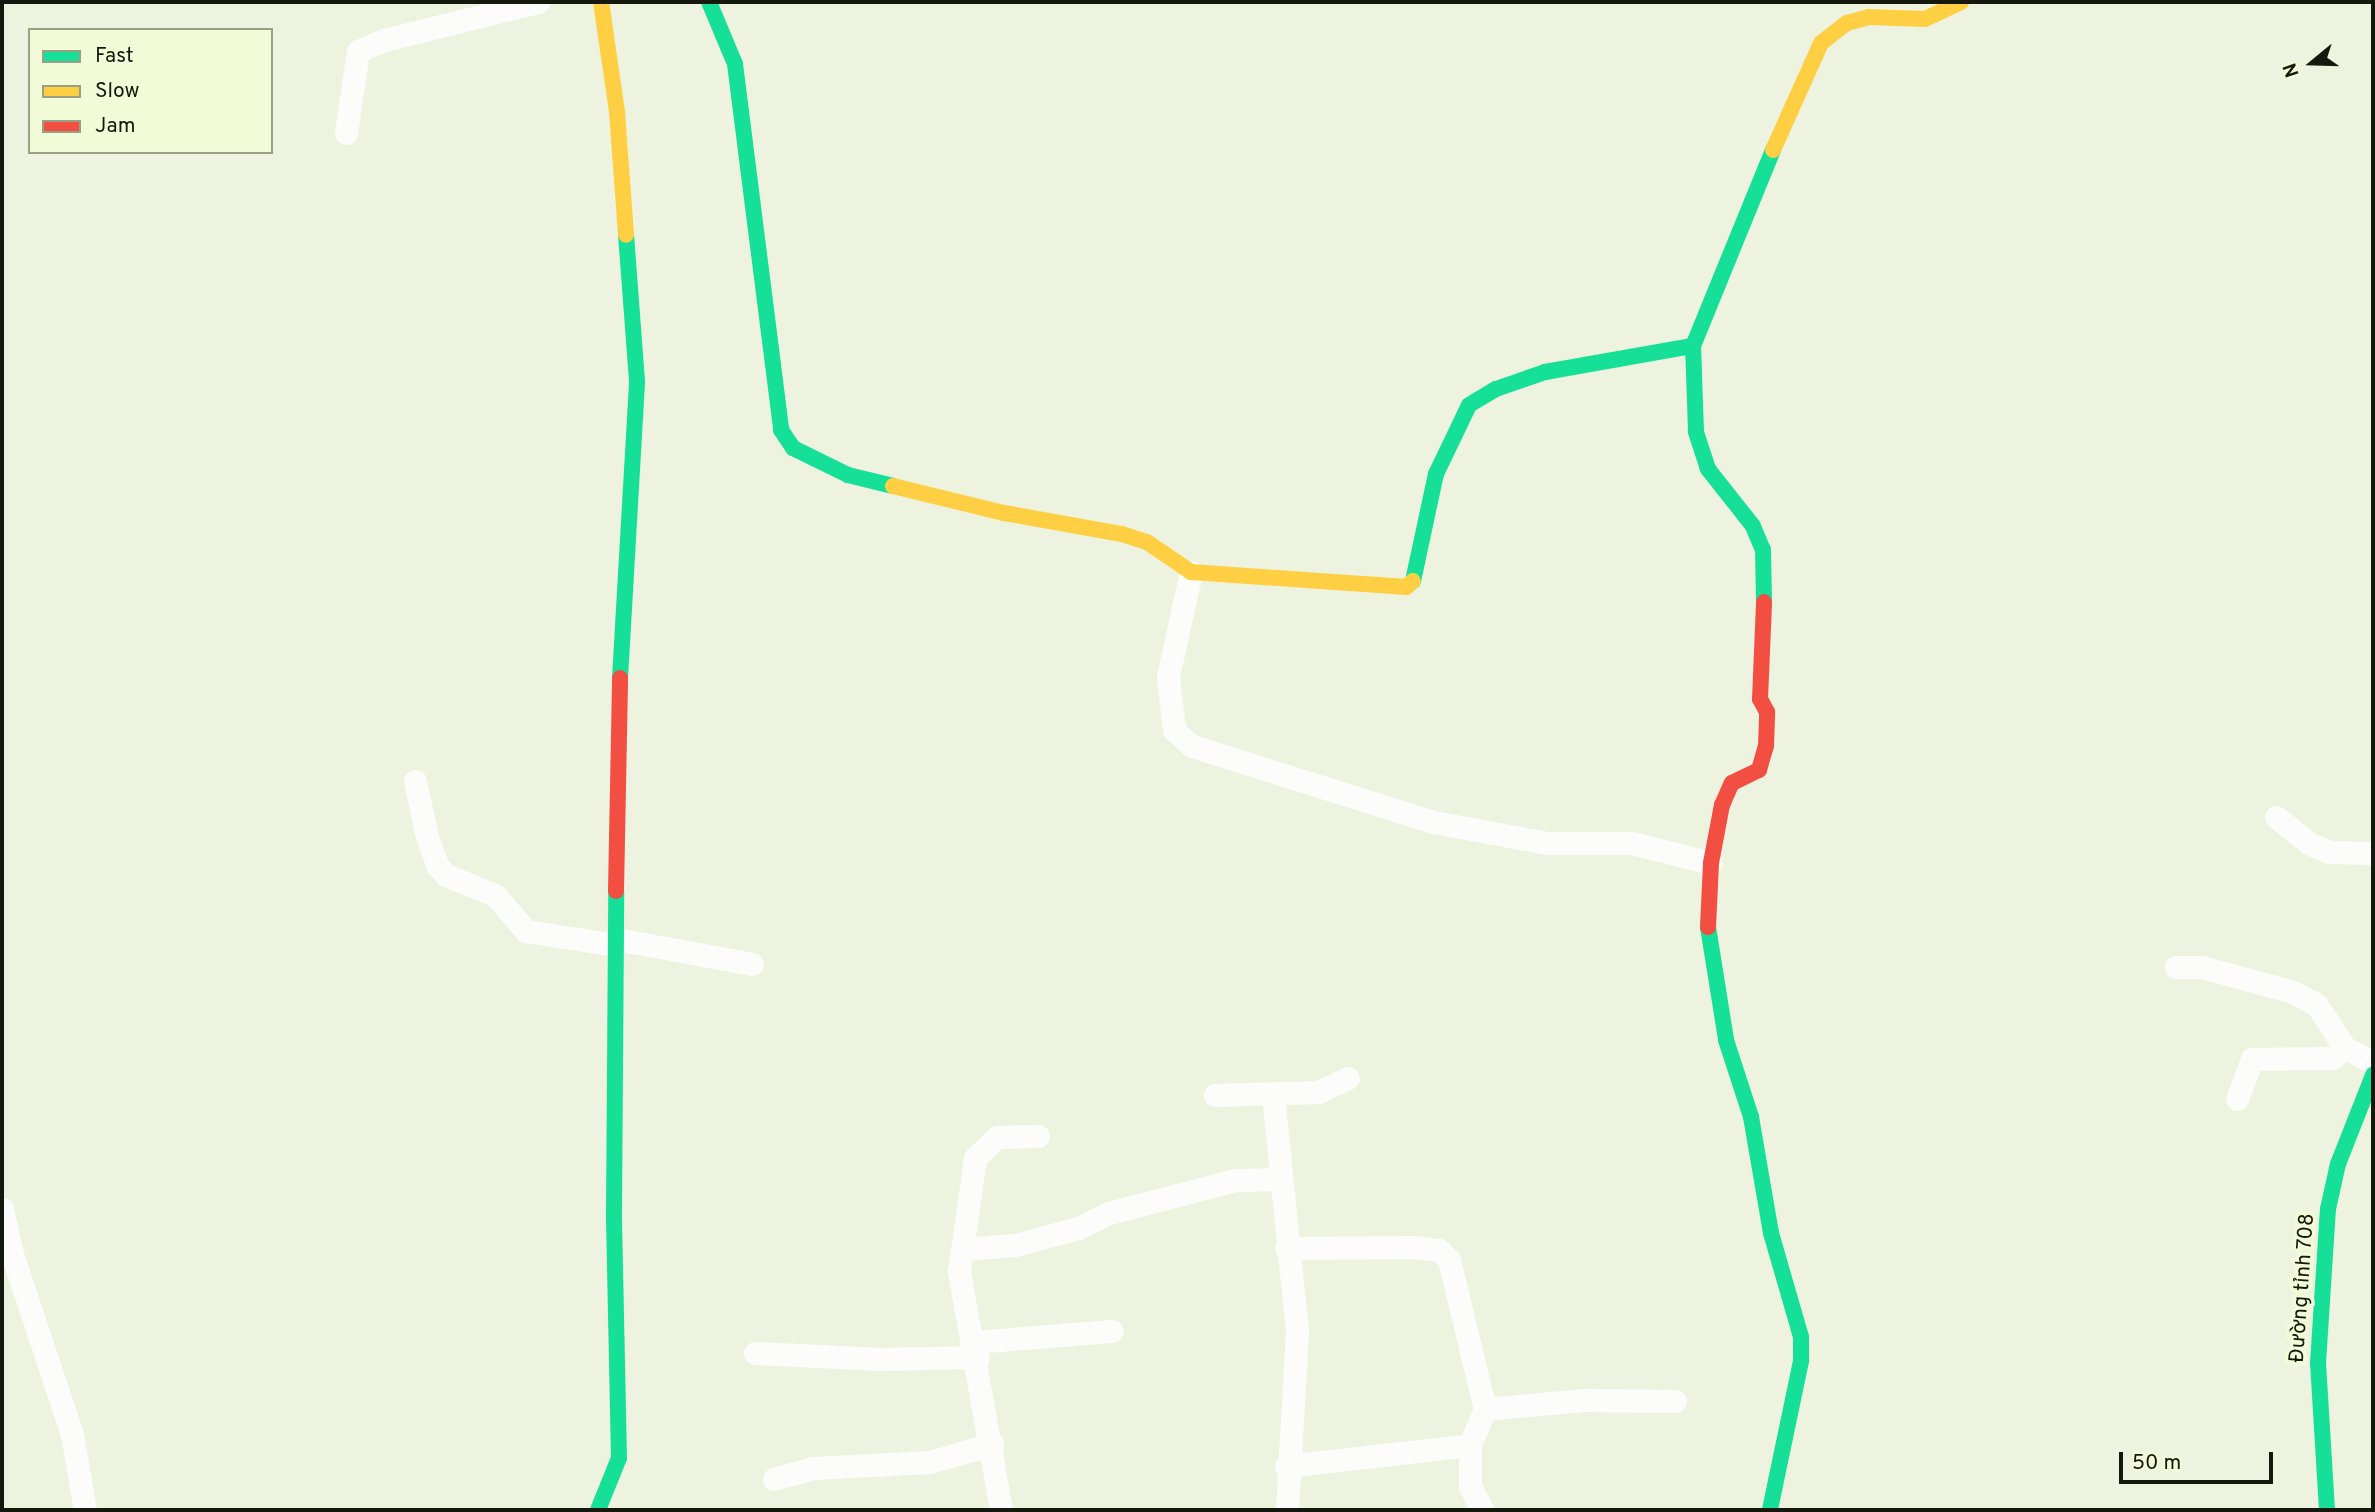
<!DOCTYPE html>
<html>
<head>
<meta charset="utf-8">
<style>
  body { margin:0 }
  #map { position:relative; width:2375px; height:1512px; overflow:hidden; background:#eef3e0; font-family:Overpass,sans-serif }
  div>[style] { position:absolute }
  .street>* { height:23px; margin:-11.5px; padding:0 11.5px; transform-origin:11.5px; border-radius:11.5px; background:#fcfdfa }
  .fast>* { height:16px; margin:-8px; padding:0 8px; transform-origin:8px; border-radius:8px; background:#16e098 }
  .slow>* { height:16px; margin:-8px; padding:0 8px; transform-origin:8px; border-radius:8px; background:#ffcf43 }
  .jam>* { height:16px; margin:-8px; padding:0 8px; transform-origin:8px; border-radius:8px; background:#f24e42 }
  span { translate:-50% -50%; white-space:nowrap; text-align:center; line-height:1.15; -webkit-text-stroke:7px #f1fbd8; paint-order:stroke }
  .street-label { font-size:21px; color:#15180c }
  .frame { position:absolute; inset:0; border:4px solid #15180c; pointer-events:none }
  .legend { position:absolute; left:28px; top:28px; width:245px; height:126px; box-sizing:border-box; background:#f1fbd8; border:2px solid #99a086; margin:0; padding:9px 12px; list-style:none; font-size:21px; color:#15180c }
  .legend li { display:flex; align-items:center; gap:14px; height:35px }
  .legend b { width:35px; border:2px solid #99a086 }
  .north { position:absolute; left:2277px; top:28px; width:70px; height:70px; -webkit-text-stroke:5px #f1fbd8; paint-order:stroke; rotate:251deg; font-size:19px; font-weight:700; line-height:28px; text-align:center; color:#15180c }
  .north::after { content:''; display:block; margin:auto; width:24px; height:32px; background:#15180c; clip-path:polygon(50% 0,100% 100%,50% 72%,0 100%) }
  .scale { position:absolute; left:2119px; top:1452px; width:154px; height:32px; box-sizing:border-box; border:4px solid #15180c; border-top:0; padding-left:9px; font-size:21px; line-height:24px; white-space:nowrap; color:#15180c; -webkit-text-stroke:5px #f1fbd8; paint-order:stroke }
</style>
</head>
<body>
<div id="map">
  <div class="street">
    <i style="left:346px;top:133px;width:83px;rotate:-81.7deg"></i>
    <i style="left:358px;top:51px;width:28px;rotate:-23deg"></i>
    <i style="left:384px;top:40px;width:159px;rotate:-13.9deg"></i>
    <i style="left:1191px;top:572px;width:107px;rotate:102.4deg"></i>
    <i style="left:1168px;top:677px;width:53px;rotate:83.5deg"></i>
    <i style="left:1174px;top:730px;width:24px;rotate:42deg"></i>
    <i style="left:1192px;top:746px;width:253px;rotate:17.5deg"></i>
    <i style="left:1433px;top:822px;width:116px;rotate:10.4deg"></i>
    <i style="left:1547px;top:843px;width:85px"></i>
    <i style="left:1632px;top:843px;width:81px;rotate:14.2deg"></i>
    <i style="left:415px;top:781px;width:57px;rotate:77.9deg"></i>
    <i style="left:427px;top:837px;width:30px;rotate:70deg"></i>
    <i style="left:437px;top:865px;width:13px;rotate:48deg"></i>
    <i style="left:446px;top:875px;width:53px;rotate:22.2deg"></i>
    <i style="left:495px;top:895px;width:48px;rotate:49.3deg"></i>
    <i style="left:526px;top:931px;width:90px;rotate:8.9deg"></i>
    <i style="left:2276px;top:817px;width:43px;rotate:38.5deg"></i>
    <i style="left:2310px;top:844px;width:22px;rotate:22deg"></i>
    <i style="left:2330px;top:852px;width:43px;rotate:1.3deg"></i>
    <i style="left:616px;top:939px;width:138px;rotate:10.4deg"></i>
    <i style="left:2176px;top:967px;width:26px"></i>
    <i style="left:2202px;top:967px;width:94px;rotate:15.4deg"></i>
    <i style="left:2293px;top:992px;width:27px;rotate:28deg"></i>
    <i style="left:2317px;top:1005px;width:51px;rotate:56.9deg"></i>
    <i style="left:2345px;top:1048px;width:31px;rotate:27deg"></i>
    <i style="left:1215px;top:1095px;width:103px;rotate:-1.7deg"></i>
    <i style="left:1318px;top:1092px;width:33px;rotate:-25deg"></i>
    <i style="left:1273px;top:1095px;width:237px;rotate:84.2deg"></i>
    <i style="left:1297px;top:1331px;width:179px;rotate:93.2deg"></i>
    <i style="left:2237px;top:1099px;width:43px;rotate:-69.4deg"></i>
    <i style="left:2252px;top:1059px;width:80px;rotate:-0.7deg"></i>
    <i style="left:2332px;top:1058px;width:16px;rotate:-38deg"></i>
    <i style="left:2px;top:1209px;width:46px;rotate:77.5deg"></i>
    <i style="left:12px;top:1254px;width:190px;rotate:71.6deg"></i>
    <i style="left:72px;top:1434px;width:77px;rotate:80.3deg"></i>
    <i style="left:1286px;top:1248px;width:128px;rotate:-0.4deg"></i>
    <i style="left:1414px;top:1247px;width:25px;rotate:7deg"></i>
    <i style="left:1439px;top:1250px;width:14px;rotate:45deg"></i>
    <i style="left:1449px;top:1260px;width:153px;rotate:76.4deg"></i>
    <i style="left:1485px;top:1409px;width:39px;rotate:113deg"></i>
    <i style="left:1470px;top:1445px;width:41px;rotate:90deg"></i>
    <i style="left:1470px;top:1486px;width:27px;rotate:63deg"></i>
    <i style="left:962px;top:1249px;width:53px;rotate:-4.3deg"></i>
    <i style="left:1015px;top:1245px;width:65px;rotate:-15.1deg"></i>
    <i style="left:1078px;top:1228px;width:34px;rotate:-26deg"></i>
    <i style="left:1109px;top:1213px;width:131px;rotate:-14.6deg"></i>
    <i style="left:1236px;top:1180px;width:45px;rotate:-1.3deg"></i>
    <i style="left:974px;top:1342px;width:138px;rotate:-4.6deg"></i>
    <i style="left:755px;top:1353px;width:125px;rotate:2.7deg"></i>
    <i style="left:880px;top:1359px;width:98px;rotate:-1.2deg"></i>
    <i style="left:1485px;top:1409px;width:98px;rotate:-5.2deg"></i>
    <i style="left:1583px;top:1400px;width:92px;rotate:0.6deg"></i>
    <i style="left:1286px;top:1466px;width:185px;rotate:-6.5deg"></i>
    <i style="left:774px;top:1479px;width:41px;rotate:-15.8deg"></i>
    <i style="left:813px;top:1468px;width:117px;rotate:-2.9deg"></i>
    <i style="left:930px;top:1462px;width:65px;rotate:-16.2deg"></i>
    <i style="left:1001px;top:1510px;width:243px;rotate:-100deg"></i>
    <i style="left:959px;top:1271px;width:114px;rotate:-81.9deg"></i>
    <i style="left:975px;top:1158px;width:30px;rotate:-44deg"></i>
    <i style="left:997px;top:1137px;width:41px;rotate:-1.4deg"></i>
  </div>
  <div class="fast">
    <i style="left:709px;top:2px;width:67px;rotate:67.2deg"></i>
    <i style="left:735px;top:64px;width:369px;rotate:82.8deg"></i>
    <i style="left:781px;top:430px;width:22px;rotate:56deg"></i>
    <i style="left:793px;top:448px;width:61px;rotate:26.1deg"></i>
    <i style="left:848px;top:475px;width:46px;rotate:13.7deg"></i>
    <i style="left:1413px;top:581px;width:109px;rotate:-77.9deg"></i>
    <i style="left:1436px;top:474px;width:76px;rotate:-64.4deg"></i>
    <i style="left:1469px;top:405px;width:31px;rotate:-31deg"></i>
    <i style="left:1496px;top:389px;width:52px;rotate:-19.1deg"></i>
    <i style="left:1545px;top:372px;width:150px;rotate:-10deg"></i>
    <i style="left:1764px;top:602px;width:52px;rotate:-91.1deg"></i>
    <i style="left:1763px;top:550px;width:26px;rotate:-113deg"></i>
    <i style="left:1753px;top:526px;width:73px;rotate:-128.3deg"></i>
    <i style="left:1708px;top:469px;width:40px;rotate:-108deg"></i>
    <i style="left:1696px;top:431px;width:85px;rotate:-92deg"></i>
    <i style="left:1693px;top:346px;width:212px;rotate:-67.8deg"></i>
    <i style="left:620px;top:678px;width:297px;rotate:-86.7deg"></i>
    <i style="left:637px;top:381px;width:146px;rotate:-94.3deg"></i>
    <i style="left:1708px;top:927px;width:114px;rotate:80.9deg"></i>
    <i style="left:1726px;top:1040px;width:81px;rotate:72deg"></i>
    <i style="left:1751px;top:1117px;width:118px;rotate:80.2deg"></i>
    <i style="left:1771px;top:1233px;width:108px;rotate:73.9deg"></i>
    <i style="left:1801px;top:1337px;width:24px;rotate:90deg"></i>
    <i style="left:1801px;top:1361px;width:152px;rotate:101.8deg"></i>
    <i style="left:598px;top:1510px;width:56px;rotate:-68deg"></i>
    <i style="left:619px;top:1458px;width:245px;rotate:-91.2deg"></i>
    <i style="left:614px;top:1213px;width:322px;rotate:-89.6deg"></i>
    <i style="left:2327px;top:1510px;width:147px;rotate:-93.5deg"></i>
    <i style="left:2318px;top:1363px;width:154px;rotate:-86.3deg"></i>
    <i style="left:2328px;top:1209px;width:46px;rotate:-77.5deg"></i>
    <i style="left:2338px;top:1164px;width:96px;rotate:-68.5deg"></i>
  </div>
  <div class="slow">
    <i style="left:601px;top:2px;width:111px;rotate:81.7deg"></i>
    <i style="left:617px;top:112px;width:123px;rotate:85.8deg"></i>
    <i style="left:1773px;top:150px;width:117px;rotate:-65.8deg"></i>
    <i style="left:1821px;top:43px;width:33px;rotate:-38deg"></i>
    <i style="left:1847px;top:23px;width:23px;rotate:-15deg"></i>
    <i style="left:1869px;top:17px;width:56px;rotate:2deg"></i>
    <i style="left:1925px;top:19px;width:40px;rotate:-25deg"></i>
    <i style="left:893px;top:486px;width:114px;rotate:13.7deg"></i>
    <i style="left:1004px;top:513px;width:120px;rotate:10.1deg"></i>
    <i style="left:1122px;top:534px;width:26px;rotate:18deg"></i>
    <i style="left:1147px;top:542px;width:53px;rotate:34.3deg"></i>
    <i style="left:1191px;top:572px;width:216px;rotate:4deg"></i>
    <i style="left:1406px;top:587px;width:9px;rotate:-41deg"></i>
  </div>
  <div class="jam">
    <i style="left:616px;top:891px;width:213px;rotate:-88.9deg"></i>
    <i style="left:1708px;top:927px;width:64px;rotate:-87.3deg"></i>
    <i style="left:1711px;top:863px;width:59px;rotate:-79.3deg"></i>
    <i style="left:1722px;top:805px;width:24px;rotate:-66deg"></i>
    <i style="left:1732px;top:783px;width:30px;rotate:-26deg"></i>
    <i style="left:1759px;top:770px;width:25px;rotate:-74deg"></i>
    <i style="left:1766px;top:746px;width:34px;rotate:-88deg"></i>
    <i style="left:1767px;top:712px;width:15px;rotate:-118deg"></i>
    <i style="left:1760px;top:699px;width:97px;rotate:-87.6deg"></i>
  </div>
  <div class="street-label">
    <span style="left:2303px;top:1288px;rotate:-86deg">Đường tỉnh 708</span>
  </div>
  <div class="frame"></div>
  <ul class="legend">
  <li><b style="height:9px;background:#16e098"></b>Fast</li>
  <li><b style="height:9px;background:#ffcf43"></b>Slow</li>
  <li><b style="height:9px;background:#f24e42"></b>Jam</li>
  </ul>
  <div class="north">N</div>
  <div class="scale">50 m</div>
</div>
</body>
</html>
